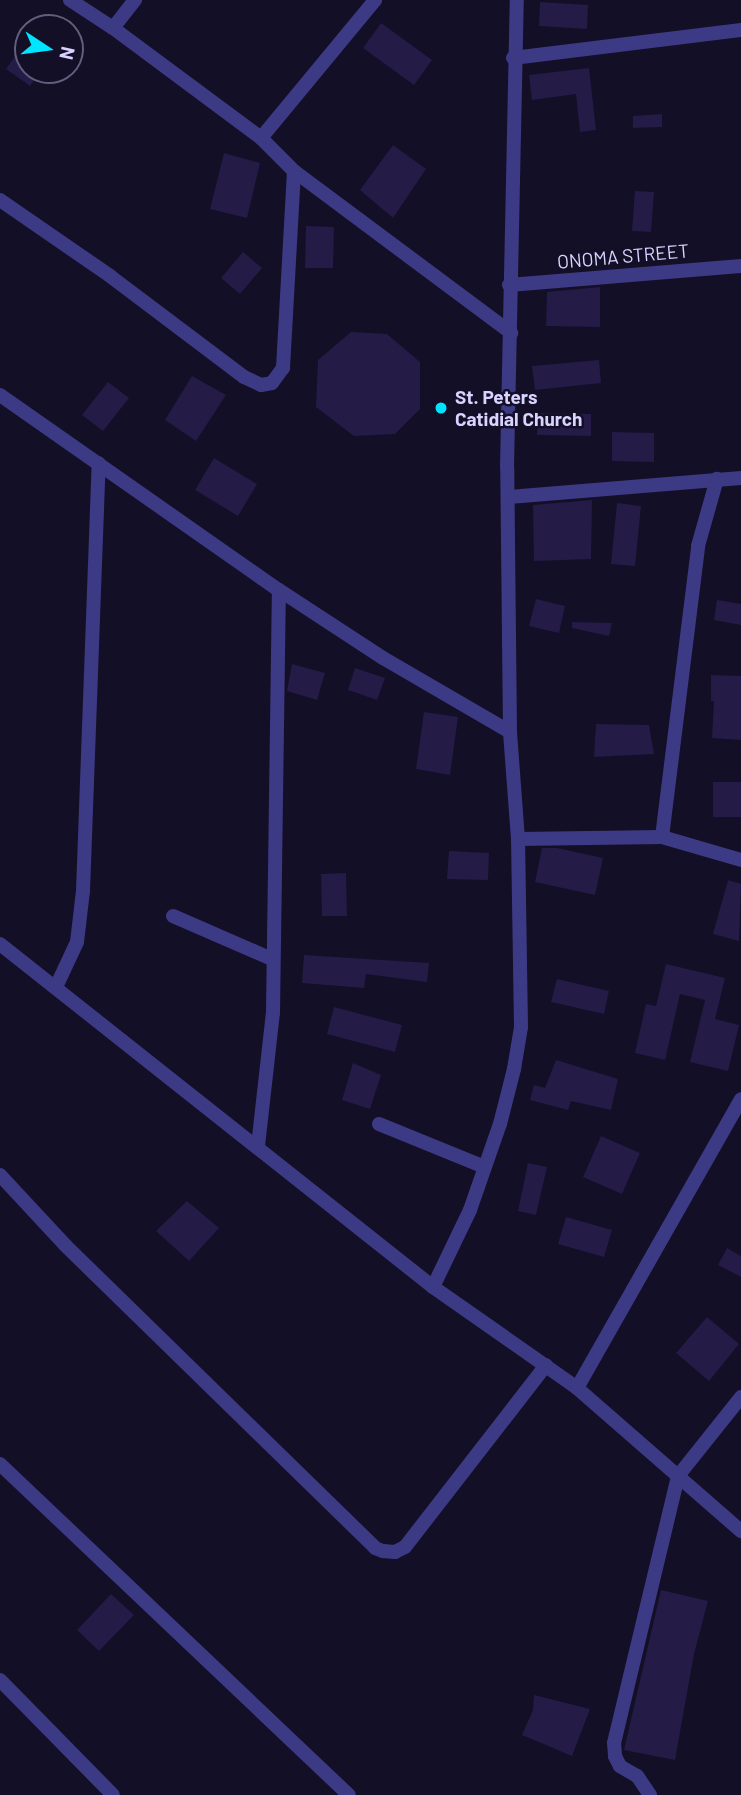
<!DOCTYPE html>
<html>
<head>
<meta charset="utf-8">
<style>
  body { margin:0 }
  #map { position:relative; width:741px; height:1795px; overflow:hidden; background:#130f26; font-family:Barlow,sans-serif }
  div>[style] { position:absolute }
  .building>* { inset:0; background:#241b47 }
  .minor>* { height:14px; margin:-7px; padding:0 7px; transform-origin:7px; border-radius:7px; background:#3d3a85 }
  .dots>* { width:19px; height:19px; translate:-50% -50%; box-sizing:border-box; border:4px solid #130f26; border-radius:50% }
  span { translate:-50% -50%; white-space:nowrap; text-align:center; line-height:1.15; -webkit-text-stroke:5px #130f26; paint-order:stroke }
  .street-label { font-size:19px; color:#d9d4ff }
  .poi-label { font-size:19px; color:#d9d4ff; font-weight:700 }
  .left { translate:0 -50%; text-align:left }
  .north { position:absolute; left:14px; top:14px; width:70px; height:70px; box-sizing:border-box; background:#130f26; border:2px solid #625e7d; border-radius:50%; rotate:103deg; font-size:19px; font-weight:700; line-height:28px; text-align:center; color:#d9d4ff }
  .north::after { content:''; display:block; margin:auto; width:24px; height:32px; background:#00e5ff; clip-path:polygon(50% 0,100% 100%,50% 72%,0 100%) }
</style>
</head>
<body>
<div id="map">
  <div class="building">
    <i style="clip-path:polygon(540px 2px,588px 5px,587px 29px,539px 26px)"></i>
    <i style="clip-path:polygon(381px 23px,432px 60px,414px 85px,363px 48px)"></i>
    <i style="clip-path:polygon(28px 37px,28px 70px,41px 70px,30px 86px,6px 69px)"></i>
    <i style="clip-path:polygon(589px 68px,596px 130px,580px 132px,576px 94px,532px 100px,529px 75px)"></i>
    <i style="clip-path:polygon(662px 114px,662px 127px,633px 128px,633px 116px)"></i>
    <i style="clip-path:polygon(393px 145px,426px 169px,393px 218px,360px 190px)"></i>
    <i style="clip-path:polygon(224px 153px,260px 163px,247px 218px,210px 209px)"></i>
    <i style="clip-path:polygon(635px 191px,654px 192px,651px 232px,632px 231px)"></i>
    <i style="clip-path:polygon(306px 226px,334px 227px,333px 268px,305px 268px)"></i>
    <i style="clip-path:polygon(243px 252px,262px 268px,240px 294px,221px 278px)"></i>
    <i style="clip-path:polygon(600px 287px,600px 327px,546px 326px,547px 292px)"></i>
    <i style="clip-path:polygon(351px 332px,387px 334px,420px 362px,420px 409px,395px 434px,354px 436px,316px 407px,318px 360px)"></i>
    <i style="clip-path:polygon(599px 360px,601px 383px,535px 390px,532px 366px)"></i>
    <i style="clip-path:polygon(192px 376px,226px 395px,196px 441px,165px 420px)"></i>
    <i style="clip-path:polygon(108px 382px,129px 398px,103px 431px,82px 415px)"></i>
    <i style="clip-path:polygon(538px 413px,591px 414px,591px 436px,537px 435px)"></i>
    <i style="clip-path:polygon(612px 432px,654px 433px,654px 462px,612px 461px)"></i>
    <i style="clip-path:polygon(214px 458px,257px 484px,238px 516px,195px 490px)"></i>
    <i style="clip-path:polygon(592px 500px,591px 559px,534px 561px,533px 505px)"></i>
    <i style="clip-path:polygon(617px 503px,641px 506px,635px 566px,611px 564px)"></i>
    <i style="clip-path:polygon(536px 599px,565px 606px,559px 633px,529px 626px)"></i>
    <i style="clip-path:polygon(717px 600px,741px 604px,741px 625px,714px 620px)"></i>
    <i style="clip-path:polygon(572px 622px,612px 623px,609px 636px,572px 628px)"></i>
    <i style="clip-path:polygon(292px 664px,325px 673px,317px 700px,287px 691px)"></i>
    <i style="clip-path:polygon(355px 668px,385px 678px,377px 700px,348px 690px)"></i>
    <i style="clip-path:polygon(711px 675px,741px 676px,741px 740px,712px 738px,714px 701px,711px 701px)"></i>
    <i style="clip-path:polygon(424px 712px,458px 717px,450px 775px,416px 769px)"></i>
    <i style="clip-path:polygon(596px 724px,649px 725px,654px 754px,594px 757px)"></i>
    <i style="clip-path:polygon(713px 782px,741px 782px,741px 817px,713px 817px)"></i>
    <i style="clip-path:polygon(542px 848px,557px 848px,603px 858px,595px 895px,535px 882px)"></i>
    <i style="clip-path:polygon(449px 851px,489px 853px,488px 880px,447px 879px)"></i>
    <i style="clip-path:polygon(346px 873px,347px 916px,322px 916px,321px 874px)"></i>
    <i style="clip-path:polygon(728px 880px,741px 884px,739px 941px,713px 934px)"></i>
    <i style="clip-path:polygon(304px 955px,429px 963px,427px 982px,366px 974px,364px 988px,302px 983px)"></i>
    <i style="clip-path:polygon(666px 964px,725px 978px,715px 1019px,739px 1025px,728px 1071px,690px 1062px,705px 1000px,680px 994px,665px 1060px,635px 1053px,646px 1004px,656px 1006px)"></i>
    <i style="clip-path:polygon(557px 979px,609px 991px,604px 1014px,551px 1002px)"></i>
    <i style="clip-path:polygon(334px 1007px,402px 1025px,395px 1052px,327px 1034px)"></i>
    <i style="clip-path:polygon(556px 1060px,618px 1079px,611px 1110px,571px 1101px,568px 1110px,530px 1100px,534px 1085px,545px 1088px)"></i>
    <i style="clip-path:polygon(353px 1063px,381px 1075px,370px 1109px,342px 1100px)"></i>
    <i style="clip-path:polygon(601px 1136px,640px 1153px,622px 1194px,583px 1177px)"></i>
    <i style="clip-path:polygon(528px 1163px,547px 1167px,536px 1215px,518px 1211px)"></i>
    <i style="clip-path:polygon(187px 1201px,219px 1228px,189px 1261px,156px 1231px)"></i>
    <i style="clip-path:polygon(566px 1217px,612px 1230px,604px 1257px,558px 1244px)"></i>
    <i style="clip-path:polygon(727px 1248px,741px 1256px,741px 1277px,718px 1265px)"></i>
    <i style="clip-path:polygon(707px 1317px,739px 1344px,709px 1381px,676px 1353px)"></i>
    <i style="clip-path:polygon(661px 1590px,708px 1601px,694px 1654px,675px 1760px,624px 1750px)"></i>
    <i style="clip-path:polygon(111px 1594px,134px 1615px,99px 1651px,77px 1630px)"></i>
    <i style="clip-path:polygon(534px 1695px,590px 1709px,572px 1756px,522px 1735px,533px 1710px)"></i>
  </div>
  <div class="minor">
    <i style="left:70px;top:0;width:51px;rotate:33.1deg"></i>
    <i style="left:113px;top:28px;width:184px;rotate:36.6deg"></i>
    <i style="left:261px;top:138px;width:47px;rotate:45deg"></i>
    <i style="left:294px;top:171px;width:271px;rotate:36.7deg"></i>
    <i style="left:113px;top:28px;width:36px;rotate:-52deg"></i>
    <i style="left:513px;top:58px;width:230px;rotate:-7deg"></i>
    <i style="left:261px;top:138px;width:179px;rotate:-50.4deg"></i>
    <i style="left:0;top:200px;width:134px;rotate:34.6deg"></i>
    <i style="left:110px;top:276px;width:168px;rotate:37deg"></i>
    <i style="left:244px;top:377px;width:19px;rotate:25deg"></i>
    <i style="left:261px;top:385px;width:11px;rotate:-10deg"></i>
    <i style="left:272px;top:383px;width:19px;rotate:-54deg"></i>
    <i style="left:283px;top:368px;width:197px;rotate:-86.8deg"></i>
    <i style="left:509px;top:285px;width:233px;rotate:-4.7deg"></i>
    <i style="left:0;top:395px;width:340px;rotate:35deg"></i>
    <i style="left:279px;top:590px;width:124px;rotate:33.2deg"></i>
    <i style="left:383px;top:658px;width:147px;rotate:30.2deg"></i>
    <i style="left:509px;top:497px;width:233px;rotate:-4.7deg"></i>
    <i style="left:662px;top:837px;width:293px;rotate:-82.9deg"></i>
    <i style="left:698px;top:546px;width:70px;rotate:-74.2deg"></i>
    <i style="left:518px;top:839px;width:144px;rotate:-0.8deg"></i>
    <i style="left:662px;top:837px;width:82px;rotate:16.2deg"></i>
    <i style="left:173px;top:916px;width:108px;rotate:23.5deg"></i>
    <i style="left:0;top:944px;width:552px;rotate:38.38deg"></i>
    <i style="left:433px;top:1287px;width:176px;rotate:35deg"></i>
    <i style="left:577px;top:1388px;width:218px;rotate:41.1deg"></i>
    <i style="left:56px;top:987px;width:50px;rotate:-65deg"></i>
    <i style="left:77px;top:942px;width:51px;rotate:-83.3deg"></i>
    <i style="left:83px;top:891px;width:428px;rotate:-87.9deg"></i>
    <i style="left:379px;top:1124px;width:114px;rotate:22.1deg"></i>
    <i style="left:258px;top:1146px;width:134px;rotate:-83.6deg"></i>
    <i style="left:273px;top:1013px;width:423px;rotate:-89.2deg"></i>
    <i style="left:0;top:1175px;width:97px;rotate:47.1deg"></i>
    <i style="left:66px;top:1246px;width:432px;rotate:44.3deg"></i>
    <i style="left:375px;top:1548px;width:9px;rotate:21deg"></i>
    <i style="left:383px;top:1551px;width:12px;rotate:5deg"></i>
    <i style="left:395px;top:1552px;width:11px;rotate:-27deg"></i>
    <i style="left:405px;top:1547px;width:230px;rotate:-52.2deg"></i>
    <i style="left:433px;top:1287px;width:85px;rotate:-64.3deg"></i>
    <i style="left:470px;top:1210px;width:91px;rotate:-70.8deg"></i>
    <i style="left:500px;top:1124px;width:57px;rotate:-75.7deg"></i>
    <i style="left:514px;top:1069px;width:43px;rotate:-80.5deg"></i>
    <i style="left:521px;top:1027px;width:188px;rotate:-90.9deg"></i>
    <i style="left:518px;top:839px;width:107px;rotate:-94.3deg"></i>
    <i style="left:510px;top:732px;width:265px;rotate:-90.6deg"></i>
    <i style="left:507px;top:467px;width:467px;rotate:-88.8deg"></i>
    <i style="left:577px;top:1388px;width:332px;rotate:-60.4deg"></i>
    <i style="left:0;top:1464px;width:481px;rotate:43.5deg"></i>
    <i style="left:0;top:1680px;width:161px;rotate:45.5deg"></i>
    <i style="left:650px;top:1795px;width:23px;rotate:-124deg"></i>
    <i style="left:637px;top:1776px;width:20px;rotate:-150deg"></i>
    <i style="left:620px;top:1766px;width:11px;rotate:-117deg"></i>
    <i style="left:615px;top:1756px;width:13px;rotate:-94deg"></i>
    <i style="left:614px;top:1743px;width:275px;rotate:-76.5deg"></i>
    <i style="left:678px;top:1476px;width:101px;rotate:-51.4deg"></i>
  </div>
  <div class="dots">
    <i style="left:441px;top:408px;background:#00e5ff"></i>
  </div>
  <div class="street-label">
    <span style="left:623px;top:256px;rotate:-5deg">ONOMA STREET</span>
  </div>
  <div class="poi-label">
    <span class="left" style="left:455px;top:408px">St. Peters<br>Catidial Church</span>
  </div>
  <div class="north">N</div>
</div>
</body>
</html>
